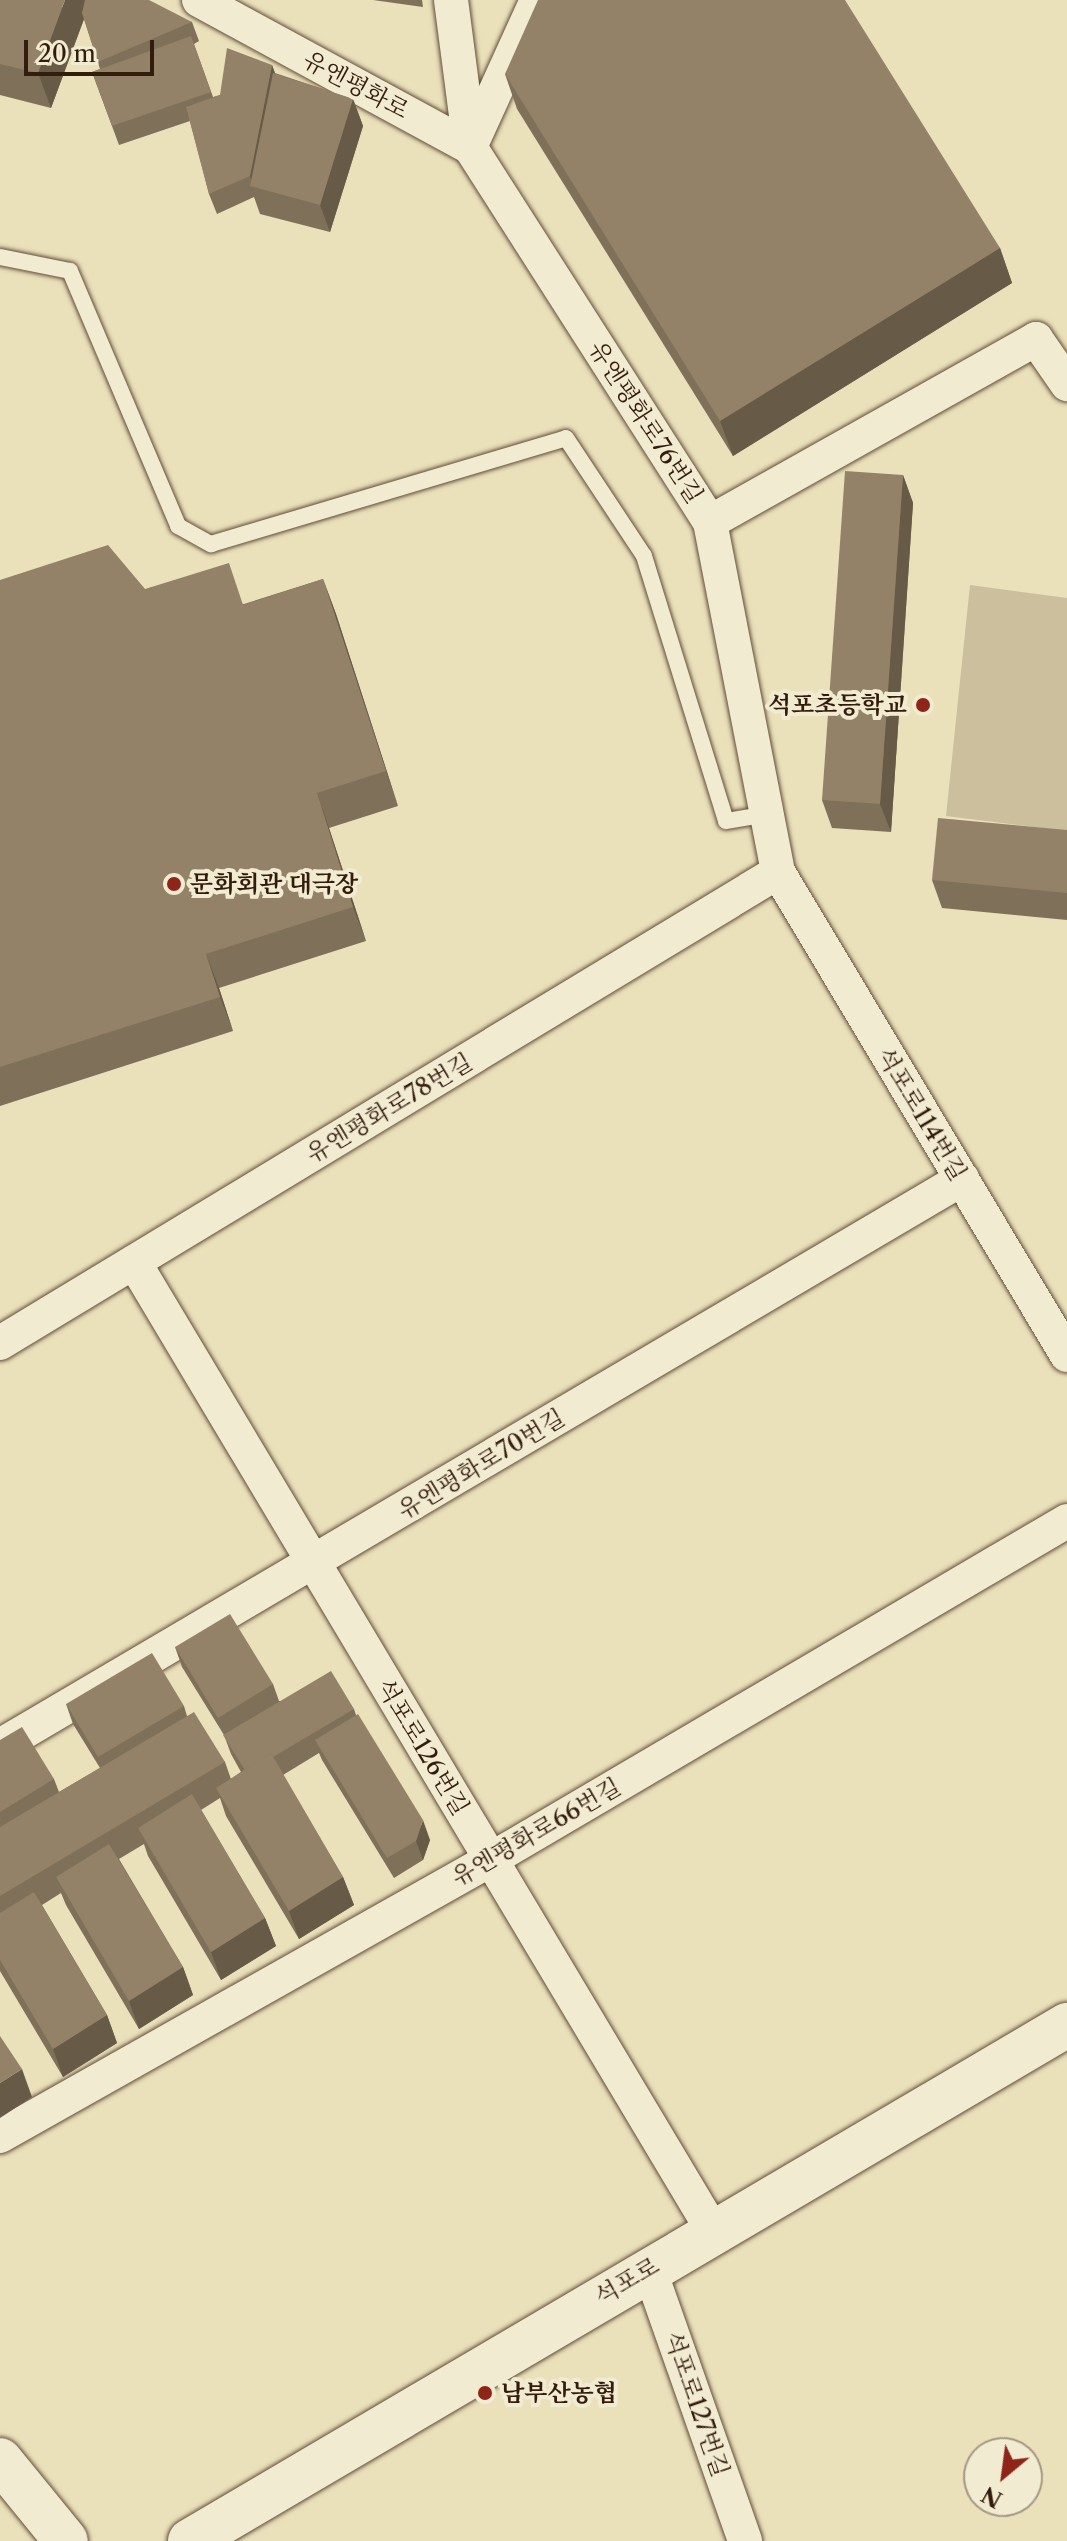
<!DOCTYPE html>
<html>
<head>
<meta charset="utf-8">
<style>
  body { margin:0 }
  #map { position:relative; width:1067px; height:2541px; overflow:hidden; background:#eae0ba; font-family:"Libre Caslon Text","Noto Serif KR",serif }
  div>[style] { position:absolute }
  .green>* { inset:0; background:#cbbf9d }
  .roads { filter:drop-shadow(0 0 2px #624d38) drop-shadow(0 0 2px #624d38) }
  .lane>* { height:16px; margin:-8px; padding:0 8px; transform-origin:8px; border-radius:8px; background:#f1ebd2 }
  .street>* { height:34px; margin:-17px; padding:0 17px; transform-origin:17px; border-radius:17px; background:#f1ebd2 }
  .secondary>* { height:44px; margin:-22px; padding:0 22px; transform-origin:22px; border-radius:22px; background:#f1ebd2 }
  .wall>* { inset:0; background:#7e7059 }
  .shaded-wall>* { inset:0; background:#675b48 }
  .building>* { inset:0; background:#938267 }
  .dots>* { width:22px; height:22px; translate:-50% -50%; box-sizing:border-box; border:4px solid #f1ebd2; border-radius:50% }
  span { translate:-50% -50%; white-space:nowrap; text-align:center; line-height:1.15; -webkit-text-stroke:8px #f1ebd2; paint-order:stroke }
  .street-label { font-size:24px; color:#341c0d }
  .poi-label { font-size:24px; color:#341c0d; font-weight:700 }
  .right { translate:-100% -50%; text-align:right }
  .left { translate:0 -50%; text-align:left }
  .north { position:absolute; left:963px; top:2437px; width:80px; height:80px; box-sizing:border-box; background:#f1ebd2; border:2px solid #a59883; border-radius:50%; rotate:209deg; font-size:22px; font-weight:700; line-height:32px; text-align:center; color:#341c0d }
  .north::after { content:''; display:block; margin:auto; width:28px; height:36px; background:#8f2418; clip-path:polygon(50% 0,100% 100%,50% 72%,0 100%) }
  .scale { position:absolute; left:24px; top:40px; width:130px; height:36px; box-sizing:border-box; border:4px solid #341c0d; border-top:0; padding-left:10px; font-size:24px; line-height:28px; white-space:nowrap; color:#341c0d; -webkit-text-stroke:6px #f1ebd2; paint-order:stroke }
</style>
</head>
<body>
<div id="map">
  <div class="green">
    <i style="clip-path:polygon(970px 585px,1067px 598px,1067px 831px,946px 816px)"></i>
  </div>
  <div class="roads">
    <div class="lane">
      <i style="left:0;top:257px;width:71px;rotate:11.3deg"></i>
      <i style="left:70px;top:271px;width:277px;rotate:67deg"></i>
      <i style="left:178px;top:526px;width:38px;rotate:29deg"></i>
      <i style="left:211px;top:544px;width:370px;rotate:-16.6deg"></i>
      <i style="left:566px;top:438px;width:141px;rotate:56.5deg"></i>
      <i style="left:644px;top:556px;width:277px;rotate:72.8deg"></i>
      <i style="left:726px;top:821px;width:43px;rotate:-9.5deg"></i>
    </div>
    <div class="street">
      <i style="left:199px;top:0;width:308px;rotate:28.5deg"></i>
      <i style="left:451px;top:0;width:148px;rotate:82.6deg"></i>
      <i style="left:470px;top:147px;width:445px;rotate:57.4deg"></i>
      <i style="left:710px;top:522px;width:357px;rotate:79deg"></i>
      <i style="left:778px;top:872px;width:563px;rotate:59.11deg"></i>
      <i style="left:470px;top:147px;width:162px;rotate:-65.5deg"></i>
      <i style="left:710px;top:522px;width:374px;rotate:-29.3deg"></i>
      <i style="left:1036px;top:339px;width:55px;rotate:55.4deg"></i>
      <i style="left:134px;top:1262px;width:1129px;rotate:59.14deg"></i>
      <i style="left:0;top:1343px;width:909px;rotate:-31.19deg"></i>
      <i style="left:0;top:1746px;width:1117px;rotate:-30.51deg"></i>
      <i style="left:0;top:2136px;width:562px;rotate:-29.39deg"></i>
      <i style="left:490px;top:1860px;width:669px;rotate:-30.44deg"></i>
      <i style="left:649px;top:2268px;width:289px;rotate:70.6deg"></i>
    </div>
    <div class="secondary">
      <i style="left:0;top:2460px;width:104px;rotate:50.8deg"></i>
      <i style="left:190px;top:2541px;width:1018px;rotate:-30.47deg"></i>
    </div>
  </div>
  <div class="wall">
    <i style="clip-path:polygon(0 0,192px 22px,199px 41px,194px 44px,213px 97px,220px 95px,272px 65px,275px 73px,353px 99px,363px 126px,330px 232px,260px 214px,254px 197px,217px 214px,209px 194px,190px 121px,119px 145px,92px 72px,100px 69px,84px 19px,51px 108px,0 95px)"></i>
    <i style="clip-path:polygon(373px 0,422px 0,423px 7px)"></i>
    <i style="clip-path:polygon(505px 74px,1000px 248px,1012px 283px,733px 456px,517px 109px)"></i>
    <i style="clip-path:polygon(903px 475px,913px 503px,891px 832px,832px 828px,822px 800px)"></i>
    <i style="clip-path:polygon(323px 579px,336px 614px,398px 806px,329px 828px,366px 941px,219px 988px,233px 1031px,0 1106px,0 580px,145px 589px,244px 604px)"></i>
    <i style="clip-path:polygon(1067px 830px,1067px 920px,942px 908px,932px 880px)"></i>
    <i style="clip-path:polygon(175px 1647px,273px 1684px,279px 1701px,354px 1709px,356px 1715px,430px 1840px,423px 1860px,394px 1878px,322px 1760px,319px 1753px,283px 1775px,343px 1877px,354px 1905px,299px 1939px,226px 1816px,220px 1798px,201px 1810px,265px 1918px,276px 1946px,221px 1980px,148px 1856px,144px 1844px,119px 1859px,183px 1967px,193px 1995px,139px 2029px,66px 1905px,61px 1893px,42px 1905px,107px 2015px,117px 2043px,63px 2077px,0 1971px,0 1740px,54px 1779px,59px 1792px,100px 1768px,73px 1724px,66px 1704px,184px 1706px,187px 1716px,225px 1762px,231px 1779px,241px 1772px,231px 1754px,224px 1735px,182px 1667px)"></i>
  </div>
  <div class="shaded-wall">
    <i style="clip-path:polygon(65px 0,91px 0,51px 108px,38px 73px)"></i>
    <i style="clip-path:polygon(272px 65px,279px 85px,254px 187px,250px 176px)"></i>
    <i style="clip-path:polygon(353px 99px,363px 126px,330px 232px,320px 205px)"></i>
    <i style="clip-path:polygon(1000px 248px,1012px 283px,733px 456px,720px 421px)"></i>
    <i style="clip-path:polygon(903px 475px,913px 503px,891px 832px,880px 804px)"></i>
    <i style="clip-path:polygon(323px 579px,336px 614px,398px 806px,386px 771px)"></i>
    <i style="clip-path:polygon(317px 793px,329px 828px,366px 941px,353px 907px)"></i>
    <i style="clip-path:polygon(206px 954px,219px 988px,233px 1031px,220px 997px)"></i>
    <i style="clip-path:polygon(423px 1820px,430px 1840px,423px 1860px,416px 1841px)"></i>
    <i style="clip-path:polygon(343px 1877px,354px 1905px,299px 1939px,289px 1911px)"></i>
    <i style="clip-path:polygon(265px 1918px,276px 1946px,221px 1980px,211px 1952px)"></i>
    <i style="clip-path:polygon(183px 1967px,193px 1995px,139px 2029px,129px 2001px)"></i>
    <i style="clip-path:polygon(107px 2015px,117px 2043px,63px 2077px,53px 2049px)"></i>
    <i style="clip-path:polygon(22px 2069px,32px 2097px,0 2118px,0 2083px)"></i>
  </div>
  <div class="building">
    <i style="clip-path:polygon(0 0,65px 0,38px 73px,0 64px)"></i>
    <i style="clip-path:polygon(85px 0,149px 0,192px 22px,98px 62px,82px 13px)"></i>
    <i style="clip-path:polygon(538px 0,845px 0,1000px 248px,720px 421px,505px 74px)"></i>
    <i style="clip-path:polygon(191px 36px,211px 92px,112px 126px,92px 72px)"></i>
    <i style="clip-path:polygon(227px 48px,272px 65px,250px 176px,209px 194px,186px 107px,220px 95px)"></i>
    <i style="clip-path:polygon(273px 73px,353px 99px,320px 205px,250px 186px)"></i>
    <i style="clip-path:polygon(845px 471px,903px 475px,880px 804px,822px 800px)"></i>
    <i style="clip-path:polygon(108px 545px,145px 589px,229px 563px,243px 605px,323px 579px,386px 771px,317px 793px,353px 907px,206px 954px,220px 997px,0 1067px,0 580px)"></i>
    <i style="clip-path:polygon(938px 818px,1067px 830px,1067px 893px,932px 880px)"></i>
    <i style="clip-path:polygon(230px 1614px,273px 1684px,218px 1718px,175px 1647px)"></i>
    <i style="clip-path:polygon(152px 1653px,184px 1706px,98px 1757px,66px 1704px)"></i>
    <i style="clip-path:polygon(331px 1671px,354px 1709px,273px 1757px,271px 1753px,245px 1770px,223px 1735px)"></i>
    <i style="clip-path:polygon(194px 1712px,225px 1762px,0 1896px,0 1827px)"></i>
    <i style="clip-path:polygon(358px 1714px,423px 1820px,416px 1841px,387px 1858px,315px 1740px)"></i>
    <i style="clip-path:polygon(22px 1727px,54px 1779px,0 1812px,0 1740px)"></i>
    <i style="clip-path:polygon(271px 1753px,343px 1877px,289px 1911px,216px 1788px)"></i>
    <i style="clip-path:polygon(192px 1794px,265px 1918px,211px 1952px,138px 1828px)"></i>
    <i style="clip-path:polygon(109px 1844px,183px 1967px,129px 2001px,56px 1877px)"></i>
    <i style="clip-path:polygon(34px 1892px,107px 2015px,53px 2049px,0 1960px,0 1913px)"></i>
    <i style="clip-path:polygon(0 2036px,22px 2069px,0 2083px)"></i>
  </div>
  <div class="dots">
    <i style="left:923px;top:705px;background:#8f2418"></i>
    <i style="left:174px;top:884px;background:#8f2418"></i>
    <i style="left:485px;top:2393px;background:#8f2418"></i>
  </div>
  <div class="street-label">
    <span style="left:356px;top:85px;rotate:28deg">유엔평화로</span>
    <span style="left:646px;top:422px;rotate:57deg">유엔평화로76번길</span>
    <span style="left:389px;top:1108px;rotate:-31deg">유엔평화로78번길</span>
    <span style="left:922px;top:1114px;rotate:59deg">석포로114번길</span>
    <span style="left:481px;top:1464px;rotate:-31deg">유엔평화로70번길</span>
    <span style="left:423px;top:1747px;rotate:59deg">석포로126번길</span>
    <span style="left:536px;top:1832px;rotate:-30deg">유엔평화로66번길</span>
    <span style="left:627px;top:2281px;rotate:-30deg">석포로</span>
    <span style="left:697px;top:2404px;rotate:71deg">석포로127번길</span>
  </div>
  <div class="poi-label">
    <span class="right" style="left:907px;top:705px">석포초등학교</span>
    <span class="left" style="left:190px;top:884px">문화회관 대극장</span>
    <span class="left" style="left:501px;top:2393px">남부산농협</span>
  </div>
  <div class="north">N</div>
  <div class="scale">20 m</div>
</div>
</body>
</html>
